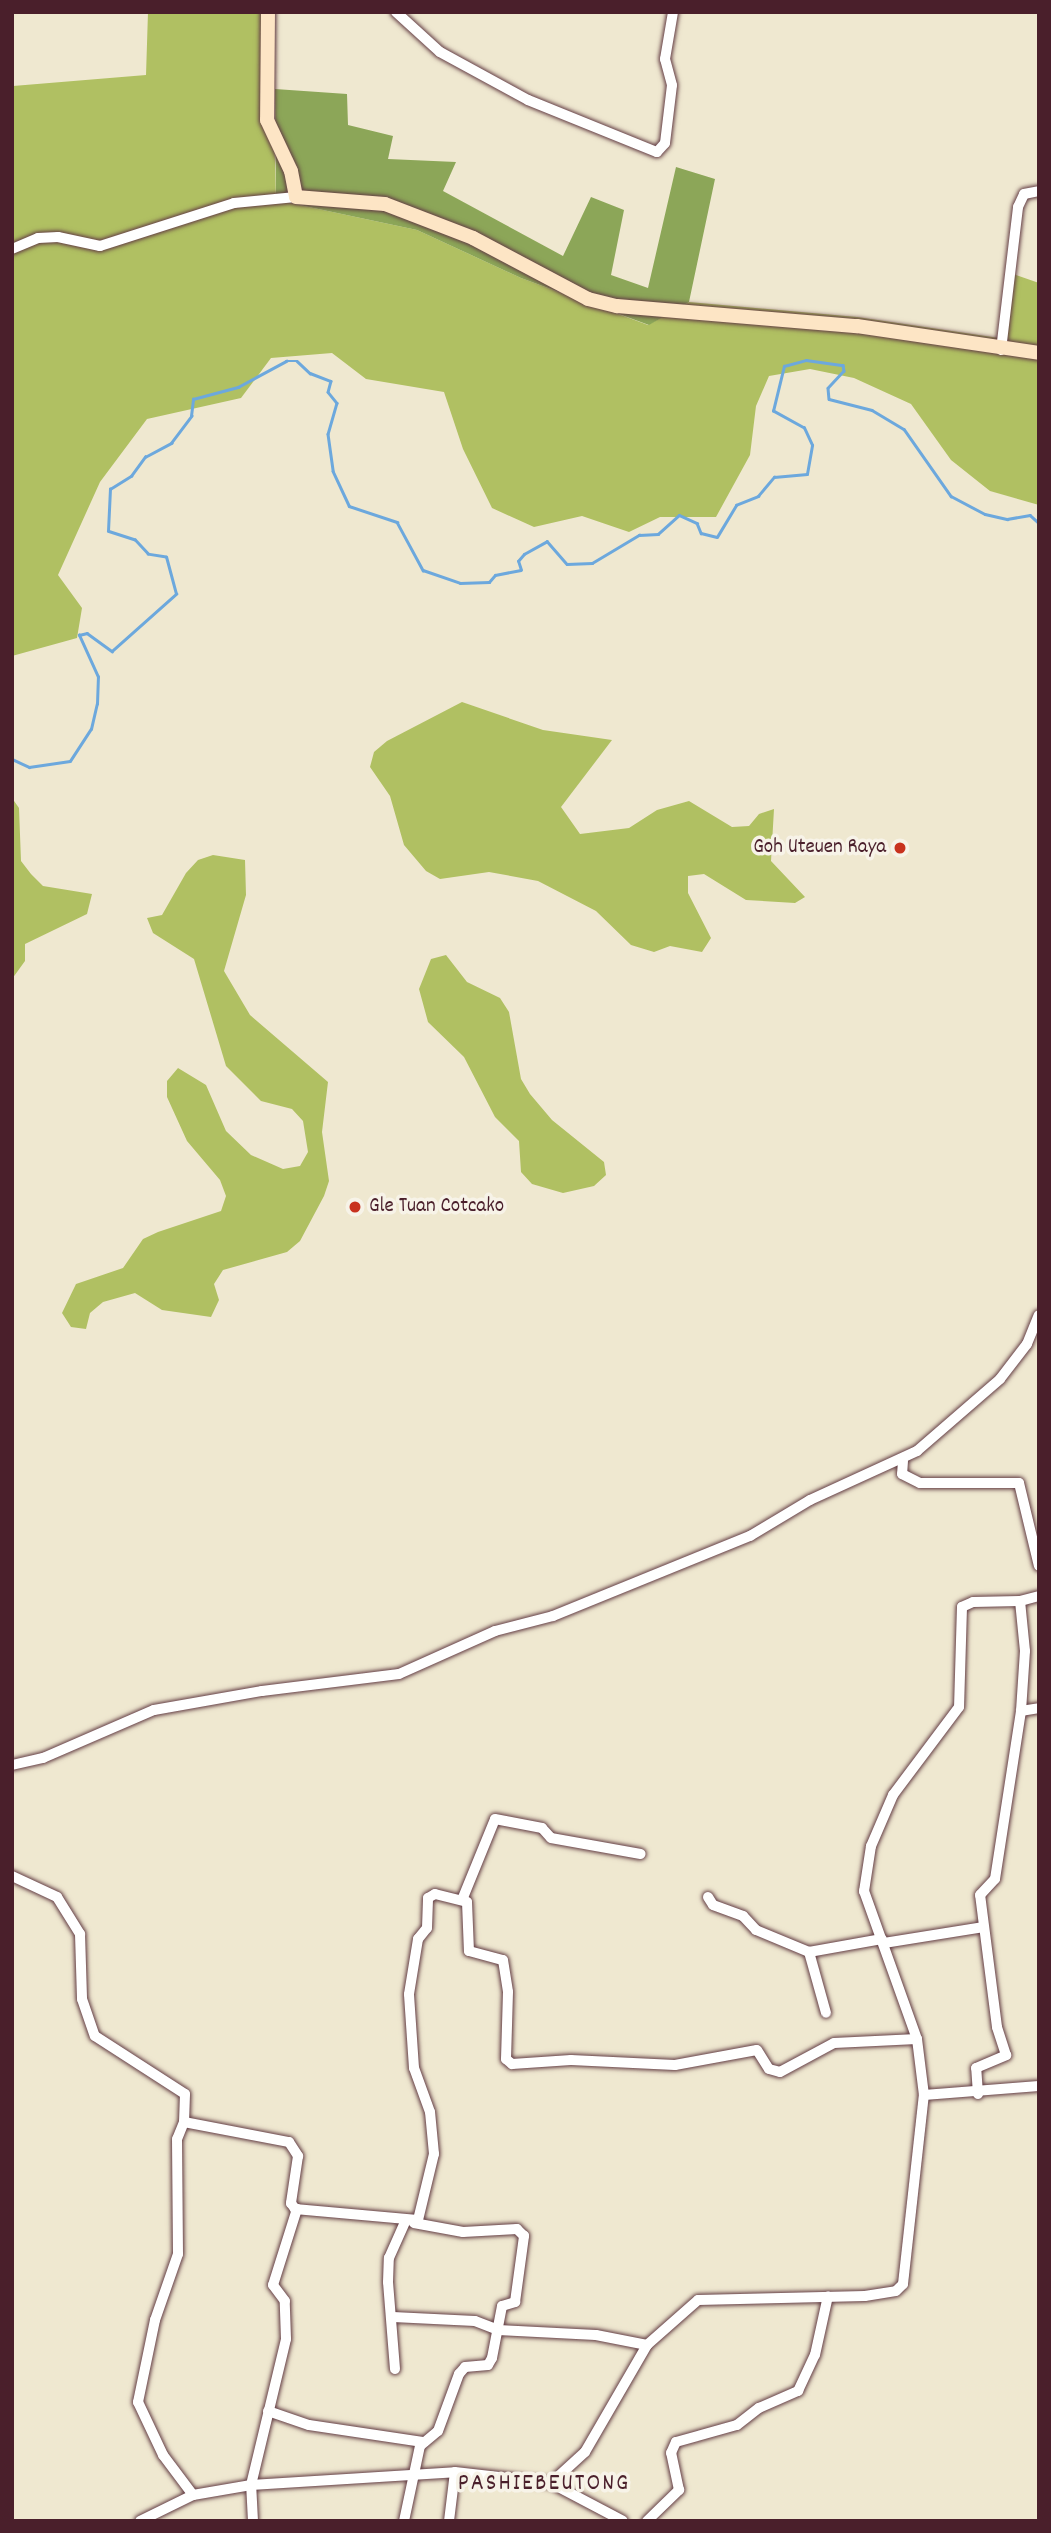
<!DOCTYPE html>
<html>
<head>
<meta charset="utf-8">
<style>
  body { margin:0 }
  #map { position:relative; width:1051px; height:2533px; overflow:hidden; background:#efe8d0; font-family:Dekko,sans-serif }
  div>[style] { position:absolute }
  .green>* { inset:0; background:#b0c062 }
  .forest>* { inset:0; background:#8ca658 }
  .stream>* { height:2.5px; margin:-1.25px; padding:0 1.25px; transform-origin:1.25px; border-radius:1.25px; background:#6ca8dd }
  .roads { filter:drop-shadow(0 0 2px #633d44) drop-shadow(0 0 2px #633d44) }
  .street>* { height:10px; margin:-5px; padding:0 5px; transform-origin:5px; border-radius:5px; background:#fff }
  .secondary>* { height:14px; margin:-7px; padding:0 7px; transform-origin:7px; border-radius:7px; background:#fde5c5 }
  .dots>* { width:19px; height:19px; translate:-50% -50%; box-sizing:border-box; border:4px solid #f7f3e8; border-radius:50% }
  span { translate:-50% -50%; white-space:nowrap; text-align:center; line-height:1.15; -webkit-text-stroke:7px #f7f3e8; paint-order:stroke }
  .poi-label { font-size:21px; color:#4a1f2b }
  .right { translate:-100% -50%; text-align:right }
  .left { translate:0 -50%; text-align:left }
  .quarter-label { font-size:24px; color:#4a1f2b; letter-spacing:2px }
  .frame { position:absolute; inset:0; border:14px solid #4a1f2b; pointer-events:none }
</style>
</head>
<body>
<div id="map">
  <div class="green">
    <i style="clip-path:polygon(148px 12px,271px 12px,276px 200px,417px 230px,521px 278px,648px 325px,689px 302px,857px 317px,999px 338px,1007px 272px,1039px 283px,1039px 505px,990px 491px,951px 460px,911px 404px,854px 378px,810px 369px,769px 376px,756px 406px,750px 455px,716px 517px,660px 517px,629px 532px,582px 516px,534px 527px,492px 508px,463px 449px,444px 392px,366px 379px,332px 353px,271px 358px,241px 398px,147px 419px,100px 482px,58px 575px,82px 608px,77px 638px,12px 656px,13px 86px,146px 75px)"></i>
    <i style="clip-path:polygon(462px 702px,543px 730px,612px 740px,561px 807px,580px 834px,629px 828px,657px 810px,689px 801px,732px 827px,749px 826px,759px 814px,774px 809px,771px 861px,805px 897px,795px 903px,746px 900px,704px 874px,688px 876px,688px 893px,711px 938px,702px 952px,670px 946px,654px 952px,631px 945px,596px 911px,538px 881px,489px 872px,440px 879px,426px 871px,404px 845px,390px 796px,370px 767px,374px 752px,387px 741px)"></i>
    <i style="clip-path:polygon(12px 798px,19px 808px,21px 861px,31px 874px,43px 886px,92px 894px,87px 914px,25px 944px,25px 961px,12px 979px)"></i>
    <i style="clip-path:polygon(213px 855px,245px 860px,246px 895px,224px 971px,250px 1015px,328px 1082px,322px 1132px,329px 1181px,324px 1196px,300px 1241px,287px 1252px,223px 1270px,214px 1284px,219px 1300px,211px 1317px,162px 1310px,135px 1293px,103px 1302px,90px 1313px,86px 1329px,71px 1327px,62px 1313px,76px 1284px,123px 1268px,143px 1239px,158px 1232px,221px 1211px,226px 1196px,220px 1180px,187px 1141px,167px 1097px,167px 1081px,178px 1068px,206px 1085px,226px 1131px,251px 1155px,283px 1169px,300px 1166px,308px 1152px,303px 1121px,292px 1109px,261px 1101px,226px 1066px,194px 959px,153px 933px,147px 918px,162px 915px,186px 873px,198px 860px)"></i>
    <i style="clip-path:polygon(446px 955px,467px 982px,500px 998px,509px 1012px,521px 1079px,530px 1094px,552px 1120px,604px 1162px,606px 1175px,594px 1186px,563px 1193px,532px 1184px,521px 1172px,519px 1141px,495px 1117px,464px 1057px,428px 1022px,419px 989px,431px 959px)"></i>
  </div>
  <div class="forest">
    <i style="clip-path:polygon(275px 89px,347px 94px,348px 125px,393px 136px,388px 159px,456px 162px,443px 191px,563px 256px,591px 197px,624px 210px,611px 275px,648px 288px,676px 167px,715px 179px,689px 302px,649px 325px,521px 278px,417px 230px,276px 200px)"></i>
  </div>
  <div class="stream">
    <i style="left:12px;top:759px;width:19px;rotate:25deg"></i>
    <i style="left:29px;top:767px;width:41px;rotate:-8.3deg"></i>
    <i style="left:70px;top:761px;width:38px;rotate:-57deg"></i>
    <i style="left:91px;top:729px;width:26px;rotate:-77deg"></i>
    <i style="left:97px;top:704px;width:27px;rotate:-88deg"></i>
    <i style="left:98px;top:677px;width:46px;rotate:-114.3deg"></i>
    <i style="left:79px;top:635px;width:8px;rotate:-14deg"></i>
    <i style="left:87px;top:633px;width:31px;rotate:36deg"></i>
    <i style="left:112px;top:651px;width:86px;rotate:-41.7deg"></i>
    <i style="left:176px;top:594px;width:38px;rotate:-105deg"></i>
    <i style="left:166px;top:557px;width:18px;rotate:-171deg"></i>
    <i style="left:148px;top:554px;width:19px;rotate:-133deg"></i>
    <i style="left:135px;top:540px;width:28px;rotate:-162deg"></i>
    <i style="left:108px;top:531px;width:42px;rotate:-87.3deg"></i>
    <i style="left:110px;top:489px;width:25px;rotate:-32deg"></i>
    <i style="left:131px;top:476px;width:24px;rotate:-54deg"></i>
    <i style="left:145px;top:457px;width:30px;rotate:-28deg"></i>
    <i style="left:171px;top:443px;width:34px;rotate:-53deg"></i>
    <i style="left:191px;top:416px;width:17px;rotate:-83deg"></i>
    <i style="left:193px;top:399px;width:47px;rotate:-14.9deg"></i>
    <i style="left:238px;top:387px;width:55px;rotate:-28.4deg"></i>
    <i style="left:286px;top:361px;width:11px"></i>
    <i style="left:297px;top:361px;width:18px;rotate:43deg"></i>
    <i style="left:310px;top:373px;width:22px;rotate:21deg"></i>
    <i style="left:331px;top:381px;width:11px;rotate:105deg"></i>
    <i style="left:328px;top:392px;width:14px;rotate:51deg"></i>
    <i style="left:337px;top:403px;width:32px;rotate:106deg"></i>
    <i style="left:328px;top:434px;width:37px;rotate:82deg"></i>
    <i style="left:333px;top:471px;width:38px;rotate:65deg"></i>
    <i style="left:349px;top:506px;width:51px;rotate:18.4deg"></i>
    <i style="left:397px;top:522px;width:55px;rotate:61.6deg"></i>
    <i style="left:423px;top:570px;width:39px;rotate:19deg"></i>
    <i style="left:460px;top:583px;width:29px;rotate:-2deg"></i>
    <i style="left:489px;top:582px;width:9px;rotate:-49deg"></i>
    <i style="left:495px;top:575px;width:26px;rotate:-11deg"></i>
    <i style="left:521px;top:570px;width:9px;rotate:-108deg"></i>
    <i style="left:518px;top:561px;width:9px;rotate:-49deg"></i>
    <i style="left:524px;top:554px;width:26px;rotate:-29deg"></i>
    <i style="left:547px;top:541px;width:30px;rotate:49deg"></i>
    <i style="left:567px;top:564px;width:25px;rotate:-2deg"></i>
    <i style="left:592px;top:563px;width:55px;rotate:-30.8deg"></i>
    <i style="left:639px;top:535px;width:19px;rotate:-3deg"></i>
    <i style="left:658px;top:534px;width:28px;rotate:-42deg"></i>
    <i style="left:679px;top:515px;width:20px;rotate:24deg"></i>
    <i style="left:697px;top:523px;width:11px;rotate:68deg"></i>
    <i style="left:701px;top:533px;width:16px;rotate:14deg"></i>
    <i style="left:717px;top:537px;width:37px;rotate:-59deg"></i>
    <i style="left:736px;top:505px;width:24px;rotate:-22deg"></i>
    <i style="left:758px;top:496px;width:25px;rotate:-50deg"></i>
    <i style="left:774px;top:477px;width:33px;rotate:-5deg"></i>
    <i style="left:807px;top:474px;width:29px;rotate:-80deg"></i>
    <i style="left:812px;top:445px;width:19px;rotate:-115deg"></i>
    <i style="left:804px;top:428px;width:35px;rotate:-151deg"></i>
    <i style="left:773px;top:411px;width:46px;rotate:-76.3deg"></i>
    <i style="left:784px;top:366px;width:23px;rotate:-15deg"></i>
    <i style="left:806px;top:360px;width:37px;rotate:8deg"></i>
    <i style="left:843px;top:365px;width:6px;rotate:81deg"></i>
    <i style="left:844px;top:371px;width:23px;rotate:133deg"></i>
    <i style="left:828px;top:388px;width:11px;rotate:85deg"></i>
    <i style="left:829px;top:399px;width:44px;rotate:14.3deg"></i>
    <i style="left:872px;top:410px;width:37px;rotate:31deg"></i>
    <i style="left:904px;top:429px;width:82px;rotate:55deg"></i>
    <i style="left:951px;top:496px;width:38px;rotate:28deg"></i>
    <i style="left:985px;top:514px;width:23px;rotate:13deg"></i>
    <i style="left:1007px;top:519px;width:23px;rotate:-10deg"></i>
    <i style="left:1030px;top:515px;width:12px;rotate:42deg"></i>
  </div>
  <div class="roads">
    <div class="street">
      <i style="left:396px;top:12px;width:59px;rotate:42.3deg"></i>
      <i style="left:440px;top:52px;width:100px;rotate:28.6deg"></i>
      <i style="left:528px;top:100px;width:139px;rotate:22deg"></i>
      <i style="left:657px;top:152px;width:12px;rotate:-48deg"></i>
      <i style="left:665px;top:143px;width:58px;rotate:-83.1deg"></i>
      <i style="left:672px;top:85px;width:27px;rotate:-105deg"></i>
      <i style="left:665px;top:59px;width:48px;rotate:-80.3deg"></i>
      <i style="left:12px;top:249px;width:28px;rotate:-23deg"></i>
      <i style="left:38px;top:238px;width:20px;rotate:-3deg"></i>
      <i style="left:58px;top:237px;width:43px;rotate:12.1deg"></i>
      <i style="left:100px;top:246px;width:141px;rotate:-17.8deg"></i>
      <i style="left:234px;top:203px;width:62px;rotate:-5.5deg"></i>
      <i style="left:1001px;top:350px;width:144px;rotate:-83.2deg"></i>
      <i style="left:1018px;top:207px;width:14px;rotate:-65deg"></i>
      <i style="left:1024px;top:194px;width:15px;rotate:-11deg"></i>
      <i style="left:903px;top:1461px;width:13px;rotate:94deg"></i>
      <i style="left:902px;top:1474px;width:20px;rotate:27deg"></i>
      <i style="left:920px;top:1483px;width:99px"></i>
      <i style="left:1019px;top:1483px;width:85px;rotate:76.5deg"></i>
      <i style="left:1039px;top:1596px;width:20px;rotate:165deg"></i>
      <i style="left:1020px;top:1601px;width:47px;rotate:178.8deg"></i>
      <i style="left:973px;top:1602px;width:12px;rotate:156deg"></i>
      <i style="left:962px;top:1607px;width:100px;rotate:91.7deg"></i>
      <i style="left:959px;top:1707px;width:110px;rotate:126.9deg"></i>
      <i style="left:893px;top:1795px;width:56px;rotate:113.3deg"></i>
      <i style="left:871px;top:1846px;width:46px;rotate:98.8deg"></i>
      <i style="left:864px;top:1891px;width:157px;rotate:70.3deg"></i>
      <i style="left:917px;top:2039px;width:56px;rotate:82.9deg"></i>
      <i style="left:924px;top:2095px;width:115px;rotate:-4.5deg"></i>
      <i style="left:1021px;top:1711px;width:18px;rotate:-9deg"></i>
      <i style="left:12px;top:1765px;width:32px;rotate:-13deg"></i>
      <i style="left:43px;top:1758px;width:121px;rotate:-23.4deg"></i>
      <i style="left:154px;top:1710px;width:110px;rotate:-10deg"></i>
      <i style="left:262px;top:1691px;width:138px;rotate:-7.1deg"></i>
      <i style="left:399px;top:1674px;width:105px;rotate:-24.1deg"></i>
      <i style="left:495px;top:1631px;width:60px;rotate:-14.5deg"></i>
      <i style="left:553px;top:1616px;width:213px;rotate:-22.1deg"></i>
      <i style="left:750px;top:1536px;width:70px;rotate:-31deg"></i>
      <i style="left:810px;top:1500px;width:118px;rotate:-24.6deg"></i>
      <i style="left:917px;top:1451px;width:110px;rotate:-40.9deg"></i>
      <i style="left:1000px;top:1379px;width:44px;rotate:-52.4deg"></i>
      <i style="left:1027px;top:1344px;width:31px;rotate:-68deg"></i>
      <i style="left:12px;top:1876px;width:50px;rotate:25deg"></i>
      <i style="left:57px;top:1897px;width:44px;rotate:58.1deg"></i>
      <i style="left:80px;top:1934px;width:65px;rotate:88.2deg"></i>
      <i style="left:82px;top:1999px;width:39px;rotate:71deg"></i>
      <i style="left:95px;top:2036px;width:107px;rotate:32.8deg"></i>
      <i style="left:185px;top:2094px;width:28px;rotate:92deg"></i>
      <i style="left:184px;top:2122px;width:18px;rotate:112deg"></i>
      <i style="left:177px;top:2139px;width:115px;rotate:89.5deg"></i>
      <i style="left:178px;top:2254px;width:70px;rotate:109.2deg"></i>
      <i style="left:155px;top:2320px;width:84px;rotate:101.7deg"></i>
      <i style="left:138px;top:2402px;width:59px;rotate:64.7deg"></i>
      <i style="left:163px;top:2455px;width:50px;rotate:53.1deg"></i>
      <i style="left:708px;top:1897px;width:9px;rotate:58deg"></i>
      <i style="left:713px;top:1905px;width:32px;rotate:20deg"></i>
      <i style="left:743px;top:1916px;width:19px;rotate:47deg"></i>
      <i style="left:756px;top:1930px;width:57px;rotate:22.5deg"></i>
      <i style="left:809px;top:1952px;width:74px;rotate:-10.1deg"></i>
      <i style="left:462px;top:1900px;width:87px;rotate:-67.8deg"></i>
      <i style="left:495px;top:1819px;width:48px;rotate:10.8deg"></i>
      <i style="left:542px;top:1828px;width:13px;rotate:48deg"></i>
      <i style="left:551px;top:1838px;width:91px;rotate:10.1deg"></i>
      <i style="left:884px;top:1943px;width:101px;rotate:-9.1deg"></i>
      <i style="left:809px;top:1952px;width:63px;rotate:74.4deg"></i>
      <i style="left:978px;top:2094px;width:26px;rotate:-94deg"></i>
      <i style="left:976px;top:2068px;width:33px;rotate:-23deg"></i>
      <i style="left:1006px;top:2055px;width:29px;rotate:-108deg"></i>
      <i style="left:997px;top:2027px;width:133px;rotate:-97.3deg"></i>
      <i style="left:980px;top:1895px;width:22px;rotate:-47deg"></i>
      <i style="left:995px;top:1879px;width:170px;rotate:-81.2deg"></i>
      <i style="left:1021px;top:1711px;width:60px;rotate:-86.2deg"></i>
      <i style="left:1025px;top:1651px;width:50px;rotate:-95.7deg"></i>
      <i style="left:184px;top:2122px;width:107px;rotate:10.8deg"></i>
      <i style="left:289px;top:2142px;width:17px;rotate:57deg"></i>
      <i style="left:298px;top:2156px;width:48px;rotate:98.5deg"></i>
      <i style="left:291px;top:2203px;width:7px;rotate:56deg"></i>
      <i style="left:295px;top:2209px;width:123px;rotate:5.1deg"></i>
      <i style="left:418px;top:2220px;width:68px;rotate:-76.4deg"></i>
      <i style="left:434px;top:2154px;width:42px;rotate:-95.4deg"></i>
      <i style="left:430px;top:2112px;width:47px;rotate:-110deg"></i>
      <i style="left:414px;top:2068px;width:74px;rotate:-93.9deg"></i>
      <i style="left:409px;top:1994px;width:56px;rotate:-80.7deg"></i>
      <i style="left:418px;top:1939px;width:14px;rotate:-51deg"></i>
      <i style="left:427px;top:1928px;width:30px;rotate:-88deg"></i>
      <i style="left:428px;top:1898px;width:8px;rotate:-30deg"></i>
      <i style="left:435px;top:1894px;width:33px;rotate:14deg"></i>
      <i style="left:467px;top:1902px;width:49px;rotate:87.7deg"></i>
      <i style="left:469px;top:1951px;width:35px;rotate:15deg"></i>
      <i style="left:503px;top:1960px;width:32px;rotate:81deg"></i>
      <i style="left:508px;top:1992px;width:67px;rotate:91.7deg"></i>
      <i style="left:506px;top:2059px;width:8px;rotate:40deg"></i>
      <i style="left:512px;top:2064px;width:59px;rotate:-3.9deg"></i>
      <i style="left:571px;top:2060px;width:104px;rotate:2.8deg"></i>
      <i style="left:675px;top:2065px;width:83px;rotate:-10.4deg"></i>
      <i style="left:757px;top:2050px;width:22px;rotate:58deg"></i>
      <i style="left:769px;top:2069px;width:11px;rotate:15deg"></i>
      <i style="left:780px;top:2072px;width:61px;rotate:-28.2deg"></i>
      <i style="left:834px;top:2043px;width:83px;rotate:-2.8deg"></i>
      <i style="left:393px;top:2317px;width:82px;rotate:2.8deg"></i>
      <i style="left:475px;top:2321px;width:25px;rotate:21deg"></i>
      <i style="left:498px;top:2330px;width:98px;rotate:2.9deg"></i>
      <i style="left:596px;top:2335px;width:52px;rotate:11.1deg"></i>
      <i style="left:395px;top:2369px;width:87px;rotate:-94.6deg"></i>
      <i style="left:388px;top:2282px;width:24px;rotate:-88deg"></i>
      <i style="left:389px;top:2258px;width:39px;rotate:-66deg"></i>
      <i style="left:268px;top:2411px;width:43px;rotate:18.9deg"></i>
      <i style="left:309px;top:2425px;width:115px;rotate:8.5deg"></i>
      <i style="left:551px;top:2483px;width:46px;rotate:-42.4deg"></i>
      <i style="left:585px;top:2452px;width:124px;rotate:-59.9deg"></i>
      <i style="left:647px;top:2345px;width:68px;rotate:-41.4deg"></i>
      <i style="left:698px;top:2300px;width:167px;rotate:-1.4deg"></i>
      <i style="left:865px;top:2296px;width:31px;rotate:-9deg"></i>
      <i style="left:896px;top:2291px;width:10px;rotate:-45deg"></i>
      <i style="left:903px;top:2284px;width:190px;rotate:-83.7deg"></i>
      <i style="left:140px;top:2521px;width:59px;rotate:-26.1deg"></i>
      <i style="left:193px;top:2495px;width:59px;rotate:-9.8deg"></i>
      <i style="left:251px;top:2485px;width:204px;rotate:-3.6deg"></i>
      <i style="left:455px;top:2472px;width:97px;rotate:6.5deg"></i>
      <i style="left:551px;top:2483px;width:81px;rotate:27.8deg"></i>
      <i style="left:253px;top:2521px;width:36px;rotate:-93deg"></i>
      <i style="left:251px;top:2485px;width:150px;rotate:-76.5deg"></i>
      <i style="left:286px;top:2339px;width:38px;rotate:-92deg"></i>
      <i style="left:285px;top:2301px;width:20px;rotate:-127deg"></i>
      <i style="left:273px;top:2285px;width:80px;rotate:-72.5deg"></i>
      <i style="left:404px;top:2521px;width:77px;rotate:-78deg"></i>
      <i style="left:420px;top:2446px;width:23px;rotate:-40deg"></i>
      <i style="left:438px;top:2431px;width:61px;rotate:-69.8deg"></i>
      <i style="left:459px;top:2374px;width:9px;rotate:-49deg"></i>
      <i style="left:465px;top:2367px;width:23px;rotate:-5deg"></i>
      <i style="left:488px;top:2365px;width:8px;rotate:-60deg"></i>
      <i style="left:492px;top:2358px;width:53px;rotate:-79.1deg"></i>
      <i style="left:502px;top:2306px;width:14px;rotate:-17deg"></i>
      <i style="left:515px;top:2302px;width:67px;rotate:-82.2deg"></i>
      <i style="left:524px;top:2236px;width:10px;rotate:-135deg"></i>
      <i style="left:517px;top:2229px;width:54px;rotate:176.8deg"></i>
      <i style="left:463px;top:2232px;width:50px;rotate:-169.6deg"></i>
      <i style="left:449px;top:2521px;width:49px;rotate:-83deg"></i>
      <i style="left:647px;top:2521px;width:45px;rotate:-44.1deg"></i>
      <i style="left:679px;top:2490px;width:38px;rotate:-102deg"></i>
      <i style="left:671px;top:2453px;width:12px;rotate:-66deg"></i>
      <i style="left:676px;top:2442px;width:63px;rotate:-15.6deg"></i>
      <i style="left:737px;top:2425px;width:28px;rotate:-38deg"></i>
      <i style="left:759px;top:2408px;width:43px;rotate:-23.6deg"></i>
      <i style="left:798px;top:2391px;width:40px;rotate:-65deg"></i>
      <i style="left:815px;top:2355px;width:60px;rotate:-77.6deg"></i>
    </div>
    <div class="secondary">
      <i style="left:268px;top:12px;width:108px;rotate:90.5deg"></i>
      <i style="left:267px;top:120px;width:56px;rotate:64.8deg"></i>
      <i style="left:291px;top:171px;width:26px;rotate:79deg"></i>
      <i style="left:296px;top:197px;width:89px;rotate:4.5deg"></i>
      <i style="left:385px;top:204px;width:94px;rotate:21.1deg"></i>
      <i style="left:473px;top:238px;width:130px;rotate:27.9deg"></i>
      <i style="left:588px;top:299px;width:30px;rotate:14deg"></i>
      <i style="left:617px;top:306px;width:241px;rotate:4.8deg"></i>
      <i style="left:857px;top:326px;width:184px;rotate:8.4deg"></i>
    </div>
  </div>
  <div class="dots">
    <i style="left:900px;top:848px;background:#c8321e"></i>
    <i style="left:355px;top:1207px;background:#c8321e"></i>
  </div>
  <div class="poi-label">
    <span class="right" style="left:886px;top:848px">Goh Uteuen Raya</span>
    <span class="left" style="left:369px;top:1207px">Gle Tuan Cotcako</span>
  </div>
  <div class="quarter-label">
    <span style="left:544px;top:2485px">PASHIEBEUTONG</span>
  </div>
  <div class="frame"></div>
</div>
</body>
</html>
